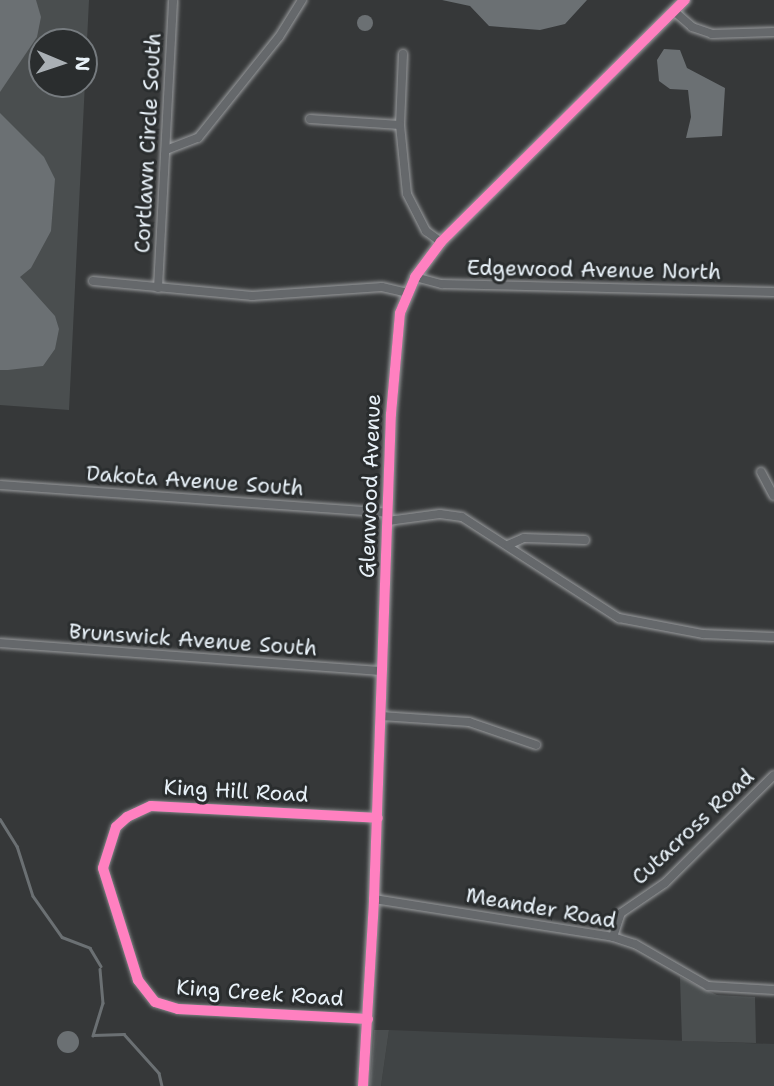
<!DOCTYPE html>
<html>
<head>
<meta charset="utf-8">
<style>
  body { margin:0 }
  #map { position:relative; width:774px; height:1086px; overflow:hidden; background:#363839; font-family:"Shantell Sans",sans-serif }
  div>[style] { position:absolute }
  .built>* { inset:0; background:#404445 }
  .green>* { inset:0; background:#4a4e4f }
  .water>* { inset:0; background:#6b7073 }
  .round { border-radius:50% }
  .stream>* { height:2.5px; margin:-1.25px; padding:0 1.25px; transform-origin:1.25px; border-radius:1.25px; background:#6b7073 }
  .roads { filter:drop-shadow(0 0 2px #9b9d9f) drop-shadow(0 0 2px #9b9d9f) }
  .minor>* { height:8px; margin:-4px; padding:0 4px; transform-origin:4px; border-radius:4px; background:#65686b }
  .tertiary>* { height:10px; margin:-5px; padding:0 5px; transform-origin:5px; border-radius:5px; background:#65686b }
  .cycleway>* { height:10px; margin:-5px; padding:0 5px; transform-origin:5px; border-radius:5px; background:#ff80c0 }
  span { translate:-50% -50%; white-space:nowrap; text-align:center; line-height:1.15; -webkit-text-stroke:6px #2a2d2e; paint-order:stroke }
  .street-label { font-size:21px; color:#e8f1f8 }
  .north { position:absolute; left:28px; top:28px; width:70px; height:70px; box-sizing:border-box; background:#2a2d2e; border:2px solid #767b7f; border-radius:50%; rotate:92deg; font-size:19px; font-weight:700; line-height:28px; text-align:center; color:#e8f1f8 }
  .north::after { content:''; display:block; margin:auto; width:24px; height:32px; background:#aab0b5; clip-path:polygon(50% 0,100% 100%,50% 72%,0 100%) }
</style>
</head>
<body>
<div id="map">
  <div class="built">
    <i style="clip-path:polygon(389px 1030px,774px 1044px,774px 1086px,381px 1086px)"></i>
  </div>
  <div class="green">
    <i style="clip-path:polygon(evenodd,0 0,89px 0,69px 410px,0 405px,0 0,42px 42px,84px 42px,84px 84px,42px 84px,42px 42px)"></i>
    <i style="clip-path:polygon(680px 977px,717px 995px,755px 997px,756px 1043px,682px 1041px)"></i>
    <i style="clip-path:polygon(374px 1030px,389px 1030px,381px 1086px,370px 1086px)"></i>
  </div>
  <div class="water">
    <i style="clip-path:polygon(0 0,36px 0,41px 17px,37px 37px,0 92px)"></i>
    <i style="clip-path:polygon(442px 0,587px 0,565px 24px,540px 30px,489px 26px,470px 6px)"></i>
    <i class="round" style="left:357px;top:15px;width:16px;height:16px"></i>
    <i style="clip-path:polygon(664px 49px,680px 50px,687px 68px,725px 88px,722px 136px,686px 138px,691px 117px,688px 90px,670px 89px,659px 81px,657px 60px)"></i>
    <i style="clip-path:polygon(0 113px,44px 157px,55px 179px,51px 231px,31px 268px,20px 277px,55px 316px,59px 329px,55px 349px,43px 366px,8px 370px,0 370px)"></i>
    <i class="round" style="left:57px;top:1031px;width:22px;height:22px"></i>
  </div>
  <div class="stream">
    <i style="left:0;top:819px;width:32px;rotate:58deg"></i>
    <i style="left:17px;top:846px;width:52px;rotate:72.3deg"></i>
    <i style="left:33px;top:896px;width:50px;rotate:54.7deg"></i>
    <i style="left:62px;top:937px;width:30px;rotate:21deg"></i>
    <i style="left:90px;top:948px;width:21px;rotate:59deg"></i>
    <i style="left:100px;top:969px;width:34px;rotate:85deg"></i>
    <i style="left:103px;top:1003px;width:34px;rotate:107deg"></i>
    <i style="left:93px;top:1035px;width:31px;rotate:-2deg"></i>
    <i style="left:124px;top:1034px;width:52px;rotate:48.1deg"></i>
    <i style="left:159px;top:1073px;width:13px;rotate:77deg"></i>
  </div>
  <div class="roads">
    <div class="minor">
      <i style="left:675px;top:12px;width:23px;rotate:41deg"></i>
      <i style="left:692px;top:27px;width:21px;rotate:19deg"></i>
      <i style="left:712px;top:34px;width:62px;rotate:-1.8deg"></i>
      <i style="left:403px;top:54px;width:71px;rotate:92.4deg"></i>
      <i style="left:400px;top:125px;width:69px;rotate:84.2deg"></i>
      <i style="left:407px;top:194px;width:42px;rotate:62.8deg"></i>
      <i style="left:426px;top:231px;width:19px;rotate:36deg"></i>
      <i style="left:310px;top:119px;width:90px;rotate:3.8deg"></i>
      <i style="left:166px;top:150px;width:34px;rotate:-21deg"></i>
      <i style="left:198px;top:138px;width:129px;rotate:-51.3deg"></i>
      <i style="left:279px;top:37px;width:44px;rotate:-58.1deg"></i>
      <i style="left:415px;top:277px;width:28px;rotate:15deg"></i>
      <i style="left:442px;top:284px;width:332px;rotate:1.4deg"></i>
      <i style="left:93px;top:281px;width:160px;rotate:5.4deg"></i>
      <i style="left:252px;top:296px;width:130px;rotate:-4deg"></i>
      <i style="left:382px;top:287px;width:26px;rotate:13deg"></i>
      <i style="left:158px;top:288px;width:288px;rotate:-87deg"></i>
      <i style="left:761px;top:472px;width:27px;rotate:62deg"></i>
      <i style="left:0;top:485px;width:389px;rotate:4.1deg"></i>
      <i style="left:388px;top:521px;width:52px;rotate:-7.7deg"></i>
      <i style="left:440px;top:514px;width:22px;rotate:8deg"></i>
      <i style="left:462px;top:517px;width:187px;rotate:32.8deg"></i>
      <i style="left:619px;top:618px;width:86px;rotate:10.8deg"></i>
      <i style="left:703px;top:634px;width:71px;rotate:2.4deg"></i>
      <i style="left:508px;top:545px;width:17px;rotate:-24deg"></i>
      <i style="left:524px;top:538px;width:61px;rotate:1.9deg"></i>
      <i style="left:0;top:643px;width:384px;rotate:4.2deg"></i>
      <i style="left:381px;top:716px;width:88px;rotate:3.9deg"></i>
      <i style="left:469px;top:722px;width:71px;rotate:18.9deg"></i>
      <i style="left:374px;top:899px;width:242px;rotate:9deg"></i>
      <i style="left:613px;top:937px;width:23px;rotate:18deg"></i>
      <i style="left:635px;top:944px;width:84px;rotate:29.9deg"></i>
      <i style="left:708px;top:986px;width:66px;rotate:3.5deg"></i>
      <i style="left:613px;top:937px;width:25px;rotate:-72deg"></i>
      <i style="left:621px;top:913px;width:53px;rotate:-34.3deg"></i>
      <i style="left:665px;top:883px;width:153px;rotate:-44.7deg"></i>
      <i style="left:368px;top:1019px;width:190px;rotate:-177deg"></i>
      <i style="left:178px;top:1009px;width:24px;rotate:-163deg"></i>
      <i style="left:155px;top:1002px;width:28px;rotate:-128deg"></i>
      <i style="left:138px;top:980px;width:117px;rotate:-107.4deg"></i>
      <i style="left:103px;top:868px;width:43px;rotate:-72.4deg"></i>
      <i style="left:116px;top:827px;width:15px;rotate:-42deg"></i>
      <i style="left:127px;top:817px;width:26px;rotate:-25deg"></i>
      <i style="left:151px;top:806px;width:227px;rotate:3deg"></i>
    </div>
    <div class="tertiary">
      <i style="left:363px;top:1086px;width:187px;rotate:-86.6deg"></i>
      <i style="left:374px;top:899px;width:485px;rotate:-88deg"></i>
      <i style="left:391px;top:414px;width:101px;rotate:-84.9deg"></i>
      <i style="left:400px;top:313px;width:39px;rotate:-67deg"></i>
      <i style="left:415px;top:277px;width:44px;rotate:-53.4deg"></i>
      <i style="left:441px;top:242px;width:344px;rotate:-44.8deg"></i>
    </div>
  </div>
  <div class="cycleway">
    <i style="left:368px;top:1019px;width:190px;rotate:-177deg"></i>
    <i style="left:178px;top:1009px;width:24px;rotate:-163deg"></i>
    <i style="left:155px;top:1002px;width:28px;rotate:-128deg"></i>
    <i style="left:138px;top:980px;width:117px;rotate:-107.4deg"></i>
    <i style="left:103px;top:868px;width:43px;rotate:-72.4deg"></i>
    <i style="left:116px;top:827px;width:15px;rotate:-42deg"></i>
    <i style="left:127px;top:817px;width:26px;rotate:-25deg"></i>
    <i style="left:151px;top:806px;width:227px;rotate:3deg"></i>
    <i style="left:363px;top:1086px;width:187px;rotate:-86.6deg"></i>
    <i style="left:374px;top:899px;width:485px;rotate:-88deg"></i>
    <i style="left:391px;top:414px;width:101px;rotate:-84.9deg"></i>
    <i style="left:400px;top:313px;width:39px;rotate:-67deg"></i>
    <i style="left:415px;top:277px;width:44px;rotate:-53.4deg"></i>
    <i style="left:441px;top:242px;width:344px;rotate:-44.8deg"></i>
  </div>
  <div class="street-label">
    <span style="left:148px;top:143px;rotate:-87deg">Cortlawn Circle South</span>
    <span style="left:594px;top:270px;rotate:1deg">Edgewood Avenue North</span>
    <span style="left:195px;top:481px;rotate:4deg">Dakota Avenue South</span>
    <span style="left:370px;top:486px;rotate:-88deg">Glenwood Avenue</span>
    <span style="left:193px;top:640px;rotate:4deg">Brunswick Avenue South</span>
    <span style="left:236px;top:791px;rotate:3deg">King Hill Road</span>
    <span style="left:693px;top:827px;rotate:-43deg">Cutacross Road</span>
    <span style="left:541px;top:908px;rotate:10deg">Meander Road</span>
    <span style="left:260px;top:993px;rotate:4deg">King Creek Road</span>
  </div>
  <div class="north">N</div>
</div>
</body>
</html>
